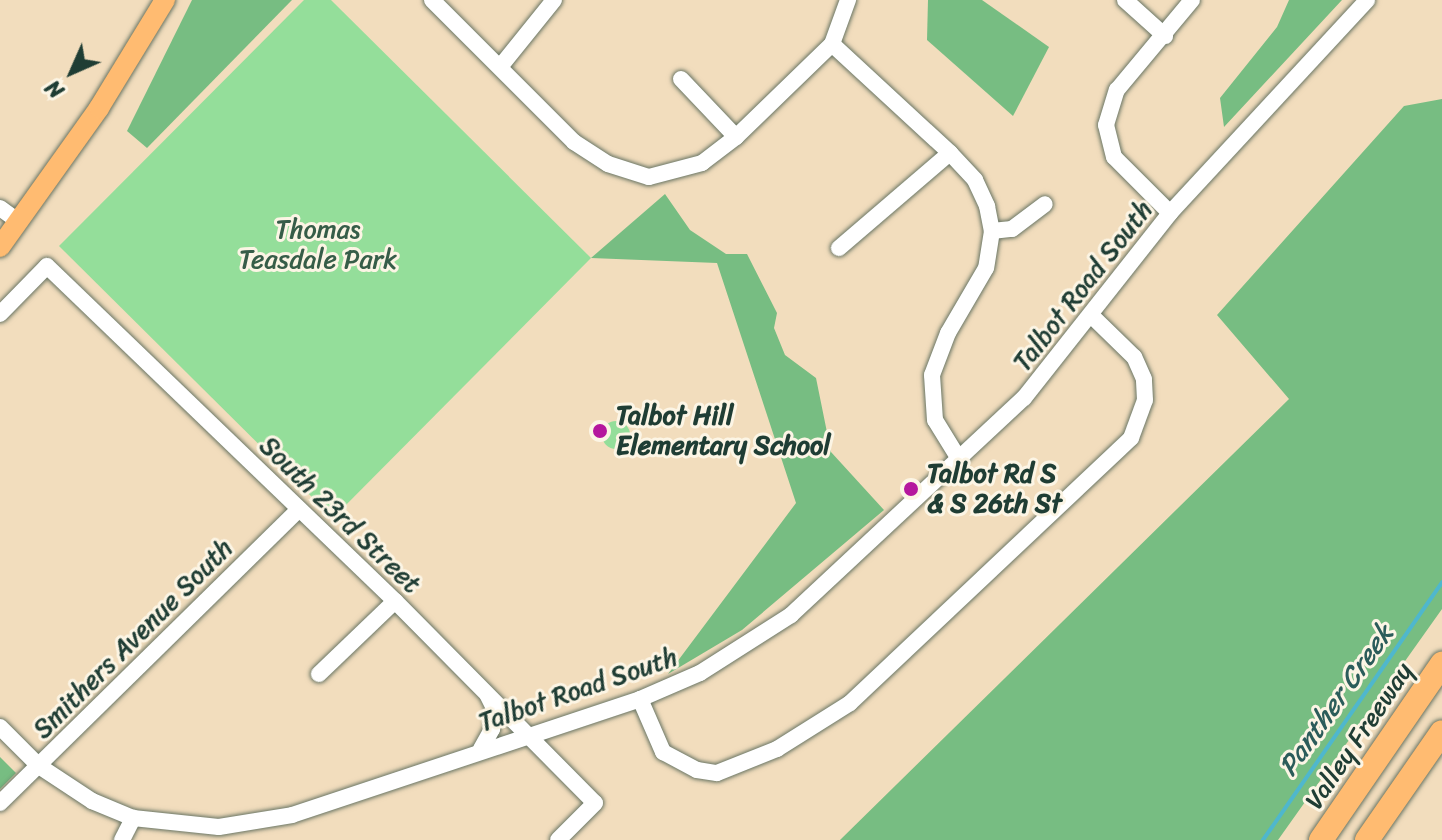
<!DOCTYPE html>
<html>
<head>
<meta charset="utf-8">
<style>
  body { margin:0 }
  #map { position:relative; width:1442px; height:840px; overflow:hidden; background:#f2ddbd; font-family:Sriracha,sans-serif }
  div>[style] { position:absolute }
  .green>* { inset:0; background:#94de9a }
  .round { border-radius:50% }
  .forest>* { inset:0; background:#77bd82 }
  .stream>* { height:4px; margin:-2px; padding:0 2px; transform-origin:2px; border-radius:2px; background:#4fb7cd }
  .roads { filter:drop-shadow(0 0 2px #697564) drop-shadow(0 0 2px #697564) }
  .minor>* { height:16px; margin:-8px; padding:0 8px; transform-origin:8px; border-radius:8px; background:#fff }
  .major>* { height:20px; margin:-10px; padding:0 10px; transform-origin:10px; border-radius:10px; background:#ffbb71 }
  .highway>* { height:24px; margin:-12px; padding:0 12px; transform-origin:12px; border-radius:12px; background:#ffbb71 }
  .dots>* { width:22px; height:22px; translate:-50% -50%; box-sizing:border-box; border:4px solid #fcf5e5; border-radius:50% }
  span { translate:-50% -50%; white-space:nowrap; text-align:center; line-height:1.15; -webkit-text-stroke:6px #fcf5e5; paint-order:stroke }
  .park-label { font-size:26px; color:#365d48 }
  .street-label { font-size:26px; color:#1f3d34 }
  .poi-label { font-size:26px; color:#1f3d34; font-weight:700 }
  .left { translate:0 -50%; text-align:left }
  .water-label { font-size:28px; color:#2b5c5a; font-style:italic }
  .north { position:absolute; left:32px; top:32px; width:80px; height:80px; -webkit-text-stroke:6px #fcf5e5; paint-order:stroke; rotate:225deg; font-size:22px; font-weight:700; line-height:32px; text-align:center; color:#1f3d34 }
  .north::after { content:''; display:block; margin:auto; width:28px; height:36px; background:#1f3d34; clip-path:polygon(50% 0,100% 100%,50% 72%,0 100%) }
</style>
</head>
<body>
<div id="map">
  <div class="green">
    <i style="clip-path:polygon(304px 0,331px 0,591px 258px,333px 518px,59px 246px)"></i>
    <i class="round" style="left:602px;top:421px;width:28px;height:28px"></i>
  </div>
  <div class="forest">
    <i style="clip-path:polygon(192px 0,292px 0,147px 148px,127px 131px)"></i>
    <i style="clip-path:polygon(928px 0,982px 0,1049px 47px,1013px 116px,927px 40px)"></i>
    <i style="clip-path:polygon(1289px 0,1342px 0,1224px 127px,1220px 98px,1277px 27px)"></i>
    <i style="clip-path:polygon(1442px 99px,1442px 609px,1278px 840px,840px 840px,1289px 399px,1217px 315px,1404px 106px)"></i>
    <i style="clip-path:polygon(665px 194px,690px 230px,726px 254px,747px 254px,777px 313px,774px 328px,785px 355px,816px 378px,831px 452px,884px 510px,742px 630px,668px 674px,796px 503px,717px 263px,591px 258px)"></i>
    <i style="clip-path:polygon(0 757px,16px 773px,0 789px)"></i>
  </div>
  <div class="stream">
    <i style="left:1263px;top:840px;width:314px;rotate:-55.2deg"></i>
  </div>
  <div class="roads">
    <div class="minor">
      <i style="left:432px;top:0;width:201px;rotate:45deg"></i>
      <i style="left:574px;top:142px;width:40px;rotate:32.9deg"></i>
      <i style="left:608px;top:164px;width:43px;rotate:17.6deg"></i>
      <i style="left:649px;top:177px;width:55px;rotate:-14.8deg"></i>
      <i style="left:702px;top:163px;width:43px;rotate:-37.4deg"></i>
      <i style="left:736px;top:137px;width:134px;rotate:-44.1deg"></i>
      <i style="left:832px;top:44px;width:47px;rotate:-70deg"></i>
      <i style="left:1125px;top:0;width:54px;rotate:42deg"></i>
      <i style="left:832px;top:44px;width:161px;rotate:42.7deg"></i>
      <i style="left:950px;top:153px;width:37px;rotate:47deg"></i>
      <i style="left:975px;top:180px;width:29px;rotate:65deg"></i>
      <i style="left:987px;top:206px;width:25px;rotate:79deg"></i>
      <i style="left:992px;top:231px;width:37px;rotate:99deg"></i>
      <i style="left:986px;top:268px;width:75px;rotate:120.3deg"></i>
      <i style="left:948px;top:333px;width:45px;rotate:110.9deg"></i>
      <i style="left:932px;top:375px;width:45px;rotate:86.2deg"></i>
      <i style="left:935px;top:420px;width:46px;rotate:58.4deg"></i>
      <i style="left:500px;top:67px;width:86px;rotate:-51.1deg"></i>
      <i style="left:681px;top:79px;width:80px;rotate:46.5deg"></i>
      <i style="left:0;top:208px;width:24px;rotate:36deg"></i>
      <i style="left:1170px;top:213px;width:79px;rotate:-135deg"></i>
      <i style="left:1114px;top:157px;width:33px;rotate:-104deg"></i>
      <i style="left:1106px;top:125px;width:37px;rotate:-73deg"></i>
      <i style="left:1117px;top:90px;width:117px;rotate:-50.2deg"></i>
      <i style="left:992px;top:231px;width:20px;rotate:-6deg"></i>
      <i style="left:1012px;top:229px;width:41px;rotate:-37.1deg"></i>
      <i style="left:839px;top:248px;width:146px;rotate:-40.6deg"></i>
      <i style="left:0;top:314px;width:67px;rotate:-45.6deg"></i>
      <i style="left:47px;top:266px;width:483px;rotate:43.9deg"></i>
      <i style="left:395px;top:601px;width:284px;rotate:45.3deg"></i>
      <i style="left:595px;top:803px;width:52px;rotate:135deg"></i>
      <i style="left:319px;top:674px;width:105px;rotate:-43.8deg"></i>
      <i style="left:640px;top:699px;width:58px;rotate:66.5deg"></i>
      <i style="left:663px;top:752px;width:38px;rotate:28deg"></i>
      <i style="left:697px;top:770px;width:20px;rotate:9deg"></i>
      <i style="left:717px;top:773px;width:65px;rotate:-21.8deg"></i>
      <i style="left:777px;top:749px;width:86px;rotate:-32.2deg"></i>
      <i style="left:850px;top:703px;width:386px;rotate:-43.3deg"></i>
      <i style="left:1131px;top:438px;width:40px;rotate:-69.8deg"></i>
      <i style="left:1145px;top:400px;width:21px;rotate:-93deg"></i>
      <i style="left:1144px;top:379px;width:24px;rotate:-114deg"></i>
      <i style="left:1134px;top:357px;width:57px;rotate:-135.7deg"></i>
      <i style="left:0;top:727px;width:55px;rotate:45deg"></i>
      <i style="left:39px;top:766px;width:64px;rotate:33.4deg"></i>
      <i style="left:92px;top:801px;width:44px;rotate:22.5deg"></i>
      <i style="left:133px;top:818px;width:86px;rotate:6deg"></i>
      <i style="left:219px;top:827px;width:74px;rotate:-9.3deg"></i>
      <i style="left:292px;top:815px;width:367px;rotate:-18.4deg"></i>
      <i style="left:640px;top:699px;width:65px;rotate:-23.4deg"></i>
      <i style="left:700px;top:673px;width:108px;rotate:-32.5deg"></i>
      <i style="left:791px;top:615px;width:318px;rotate:-43deg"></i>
      <i style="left:1024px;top:398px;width:236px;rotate:-51.7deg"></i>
      <i style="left:1170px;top:213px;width:290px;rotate:-47.2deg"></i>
      <i style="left:481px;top:749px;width:23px;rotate:-61deg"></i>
      <i style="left:492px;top:729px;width:21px;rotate:-85deg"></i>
      <i style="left:494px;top:708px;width:13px;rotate:-117deg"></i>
      <i style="left:0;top:803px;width:419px;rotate:-44.5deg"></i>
      <i style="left:122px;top:840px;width:25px;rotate:-63deg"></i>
    </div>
    <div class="major">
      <i style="left:0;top:247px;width:171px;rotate:-54.5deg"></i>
      <i style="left:99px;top:108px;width:127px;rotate:-58.6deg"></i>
    </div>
    <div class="highway">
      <i style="left:1321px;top:840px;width:214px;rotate:-55.5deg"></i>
      <i style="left:1367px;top:840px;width:131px;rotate:-55.2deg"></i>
    </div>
  </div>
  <div class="dots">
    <i style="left:600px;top:431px;background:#b5179e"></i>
    <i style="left:911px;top:489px;background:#b5179e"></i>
  </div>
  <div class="park-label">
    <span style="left:318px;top:245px">Thomas<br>Teasdale Park</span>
  </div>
  <div class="street-label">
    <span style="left:1083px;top:286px;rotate:-52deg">Talbot Road South</span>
    <span style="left:340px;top:515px;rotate:44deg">South 23rd Street</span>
    <span style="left:133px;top:639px;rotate:-45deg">Smithers Avenue South</span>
    <span style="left:578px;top:690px;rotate:-19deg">Talbot Road South</span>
    <span style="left:1359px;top:736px;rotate:-56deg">Valley Freeway</span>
  </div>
  <div class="poi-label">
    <span class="left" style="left:616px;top:431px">Talbot Hill<br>Elementary School</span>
    <span class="left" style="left:927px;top:489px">Talbot Rd S<br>&amp; S 26th St</span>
  </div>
  <div class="water-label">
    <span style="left:1336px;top:700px;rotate:-55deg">Panther Creek</span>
  </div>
  <div class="north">N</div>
</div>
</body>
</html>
